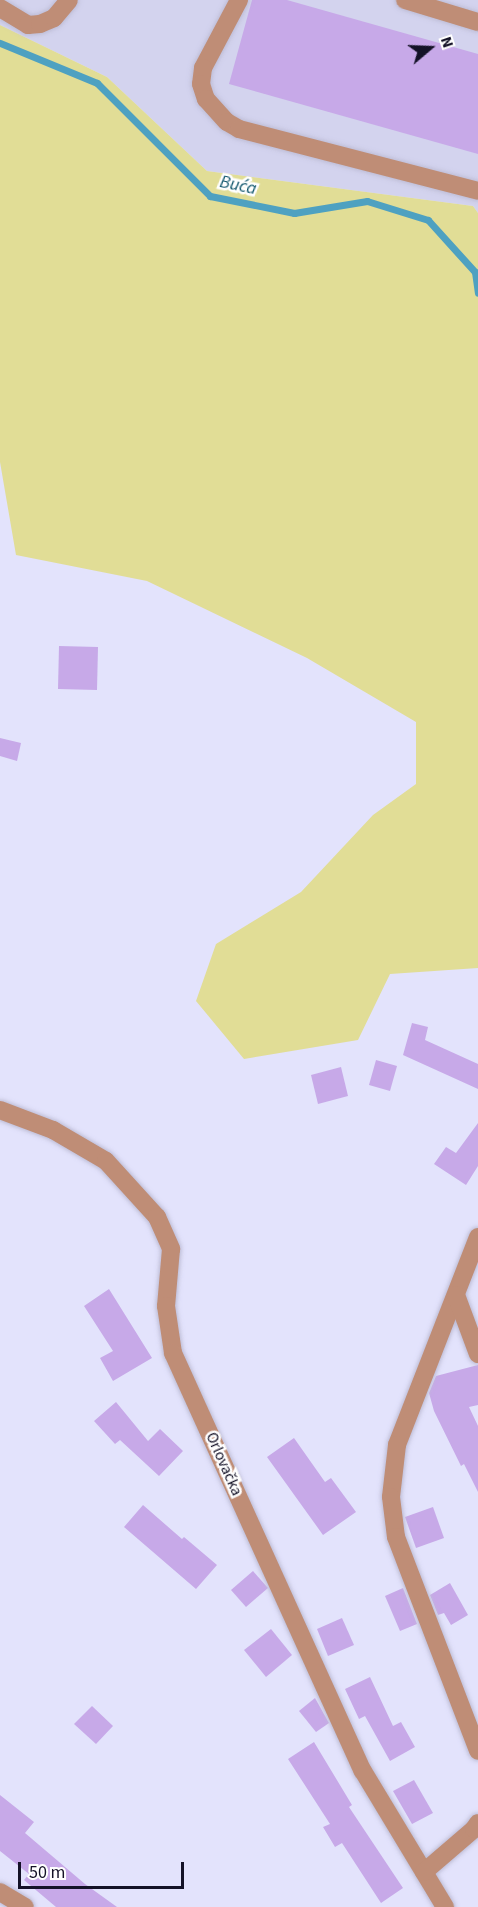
<!DOCTYPE html>
<html>
<head>
<meta charset="utf-8">
<style>
  body { margin:0 }
  #map { position:relative; width:478px; height:1907px; overflow:hidden; background:#e3e3fc; font-family:"Source Sans 3",sans-serif }
  div>[style] { position:absolute }
  .built>* { inset:0; background:#d3d3ee }
  .green>* { inset:0; background:#e1dd96 }
  .stream>* { height:7px; margin:-3.5px; padding:0 3.5px; transform-origin:3.5px; border-radius:3.5px; background:#4ea1c1 }
  .building>* { inset:0; background:#c7a9e8 }
  .roads { filter:drop-shadow(0 0 2px #bebdd6) drop-shadow(0 0 2px #bebdd6) }
  .minor>* { height:18px; margin:-9px; padding:0 9px; transform-origin:9px; border-radius:9px; background:#bf8d76 }
  span { translate:-50% -50%; white-space:nowrap; text-align:center; line-height:1.15; -webkit-text-stroke:5px #fff; paint-order:stroke }
  .street-label { font-size:16px; color:#141227 }
  .water-label { font-size:18px; color:#0f556b; font-style:italic }
  .north { position:absolute; left:400px; top:18px; width:60px; height:60px; -webkit-text-stroke:4px #fff; paint-order:stroke; rotate:71deg; font-size:16px; font-weight:700; line-height:24px; text-align:center; color:#141227 }
  .north::after { content:''; display:block; margin:auto; width:21px; height:27px; background:#141227; clip-path:polygon(50% 0,100% 100%,50% 72%,0 100%) }
  .scale { position:absolute; left:18px; top:1862px; width:166px; height:27px; box-sizing:border-box; border:3px solid #141227; border-top:0; padding-left:8px; font-size:18px; line-height:21px; white-space:nowrap; color:#141227; -webkit-text-stroke:4px #fff; paint-order:stroke }
</style>
</head>
<body>
<div id="map">
  <div class="built">
    <i style="clip-path:polygon(0 0,478px 0,478px 213px,473px 206px,207px 171px,107px 77px,0 25px)"></i>
  </div>
  <div class="green">
    <i style="clip-path:polygon(0 25px,107px 77px,207px 171px,473px 206px,478px 213px,478px 968px,390px 974px,358px 1040px,244px 1059px,196px 1001px,216px 944px,301px 892px,373px 815px,416px 784px,416px 722px,307px 658px,147px 581px,16px 555px,0 462px)"></i>
  </div>
  <div class="stream">
    <i style="left:0;top:43px;width:105px;rotate:22.4deg"></i>
    <i style="left:97px;top:83px;width:160px;rotate:45deg"></i>
    <i style="left:210px;top:196px;width:86px;rotate:11.4deg"></i>
    <i style="left:294px;top:213px;width:74px;rotate:-9.3deg"></i>
    <i style="left:367px;top:201px;width:64px;rotate:17.3deg"></i>
    <i style="left:428px;top:220px;width:70px;rotate:47.9deg"></i>
    <i style="left:475px;top:272px;width:21px;rotate:82deg"></i>
  </div>
  <div class="building">
    <i style="clip-path:polygon(252px 0,287px 0,478px 54px,478px 154px,229px 84px)"></i>
    <i style="clip-path:polygon(59px 646px,98px 647px,97px 690px,58px 689px)"></i>
    <i style="clip-path:polygon(0 738px,21px 743px,17px 761px,0 756px)"></i>
    <i style="clip-path:polygon(412px 1023px,428px 1027px,425px 1040px,478px 1064px,478px 1089px,403px 1055px)"></i>
    <i style="clip-path:polygon(376px 1060px,397px 1066px,390px 1091px,369px 1085px)"></i>
    <i style="clip-path:polygon(341px 1067px,348px 1096px,318px 1104px,311px 1075px)"></i>
    <i style="clip-path:polygon(478px 1123px,478px 1166px,466px 1185px,434px 1164px,446px 1147px,456px 1153px)"></i>
    <i style="clip-path:polygon(109px 1289px,152px 1358px,113px 1381px,100px 1358px,113px 1351px,84px 1306px)"></i>
    <i style="clip-path:polygon(478px 1365px,478px 1405px,469px 1407px,478px 1426px,478px 1492px,464px 1464px,461px 1466px,434px 1411px,429px 1393px,436px 1376px)"></i>
    <i style="clip-path:polygon(116px 1402px,148px 1441px,160px 1429px,183px 1451px,159px 1476px,120px 1440px,115px 1444px,94px 1421px)"></i>
    <i style="clip-path:polygon(294px 1438px,325px 1482px,331px 1478px,356px 1512px,323px 1535px,267px 1457px)"></i>
    <i style="clip-path:polygon(143px 1505px,182px 1539px,184px 1537px,217px 1565px,196px 1589px,124px 1527px)"></i>
    <i style="clip-path:polygon(433px 1507px,444px 1538px,416px 1548px,405px 1517px)"></i>
    <i style="clip-path:polygon(253px 1571px,268px 1588px,246px 1607px,231px 1590px)"></i>
    <i style="clip-path:polygon(450px 1583px,468px 1615px,451px 1625px,444px 1613px,438px 1615px,430px 1595px)"></i>
    <i style="clip-path:polygon(403px 1588px,417px 1624px,400px 1631px,385px 1596px)"></i>
    <i style="clip-path:polygon(342px 1618px,354px 1645px,328px 1656px,317px 1629px)"></i>
    <i style="clip-path:polygon(271px 1629px,292px 1655px,266px 1677px,244px 1650px)"></i>
    <i style="clip-path:polygon(370px 1677px,393px 1726px,401px 1722px,415px 1747px,390px 1761px,365px 1716px,359px 1719px,345px 1689px)"></i>
    <i style="clip-path:polygon(315px 1698px,329px 1723px,316px 1732px,299px 1711px)"></i>
    <i style="clip-path:polygon(92px 1706px,113px 1726px,96px 1744px,74px 1724px)"></i>
    <i style="clip-path:polygon(314px 1742px,352px 1805px,349px 1807px,403px 1888px,381px 1903px,342px 1843px,335px 1847px,323px 1827px,330px 1824px,288px 1759px)"></i>
    <i style="clip-path:polygon(414px 1780px,433px 1813px,412px 1824px,393px 1791px)"></i>
    <i style="clip-path:polygon(0 1795px,34px 1822px,25px 1833px,85px 1884px,117px 1907px,56px 1907px,24px 1880px,29px 1874px,0 1851px)"></i>
  </div>
  <div class="roads">
    <div class="minor">
      <i style="left:239px;top:0;width:77px;rotate:117.9deg"></i>
      <i style="left:203px;top:68px;width:16px;rotate:97deg"></i>
      <i style="left:201px;top:84px;width:16px;rotate:72deg"></i>
      <i style="left:206px;top:99px;width:31px;rotate:48deg"></i>
      <i style="left:227px;top:122px;width:14px;rotate:30deg"></i>
      <i style="left:239px;top:129px;width:247px;rotate:14.5deg"></i>
      <i style="left:405px;top:0;width:76px;rotate:16.8deg"></i>
      <i style="left:0;top:8px;width:33px;rotate:31deg"></i>
      <i style="left:28px;top:25px;width:12px;rotate:-5deg"></i>
      <i style="left:40px;top:24px;width:15px;rotate:-23deg"></i>
      <i style="left:54px;top:18px;width:23px;rotate:-50deg"></i>
      <i style="left:0;top:1110px;width:57px;rotate:20.7deg"></i>
      <i style="left:53px;top:1130px;width:61px;rotate:30.3deg"></i>
      <i style="left:106px;top:1161px;width:76px;rotate:47.7deg"></i>
      <i style="left:157px;top:1217px;width:35px;rotate:66deg"></i>
      <i style="left:171px;top:1249px;width:57px;rotate:95deg"></i>
      <i style="left:166px;top:1306px;width:48px;rotate:81.5deg"></i>
      <i style="left:173px;top:1353px;width:459px;rotate:65.6deg"></i>
      <i style="left:363px;top:1771px;width:159px;rotate:58.9deg"></i>
      <i style="left:478px;top:1237px;width:223px;rotate:111.3deg"></i>
      <i style="left:397px;top:1445px;width:52px;rotate:96.6deg"></i>
      <i style="left:391px;top:1497px;width:40px;rotate:82.9deg"></i>
      <i style="left:396px;top:1537px;width:229px;rotate:69deg"></i>
      <i style="left:456px;top:1295px;width:63px;rotate:69.6deg"></i>
      <i style="left:424px;top:1872px;width:66px;rotate:-40.7deg"></i>
      <i style="left:474px;top:1829px;width:7px;rotate:-56deg"></i>
      <i style="left:0;top:1892px;width:29px;rotate:31deg"></i>
    </div>
  </div>
  <div class="street-label">
    <span style="left:224px;top:1464px;rotate:66deg">Orlovačka</span>
  </div>
  <div class="water-label">
    <span style="left:238px;top:186px;rotate:12deg">Buća</span>
  </div>
  <div class="north">N</div>
  <div class="scale">50 m</div>
</div>
</body>
</html>
